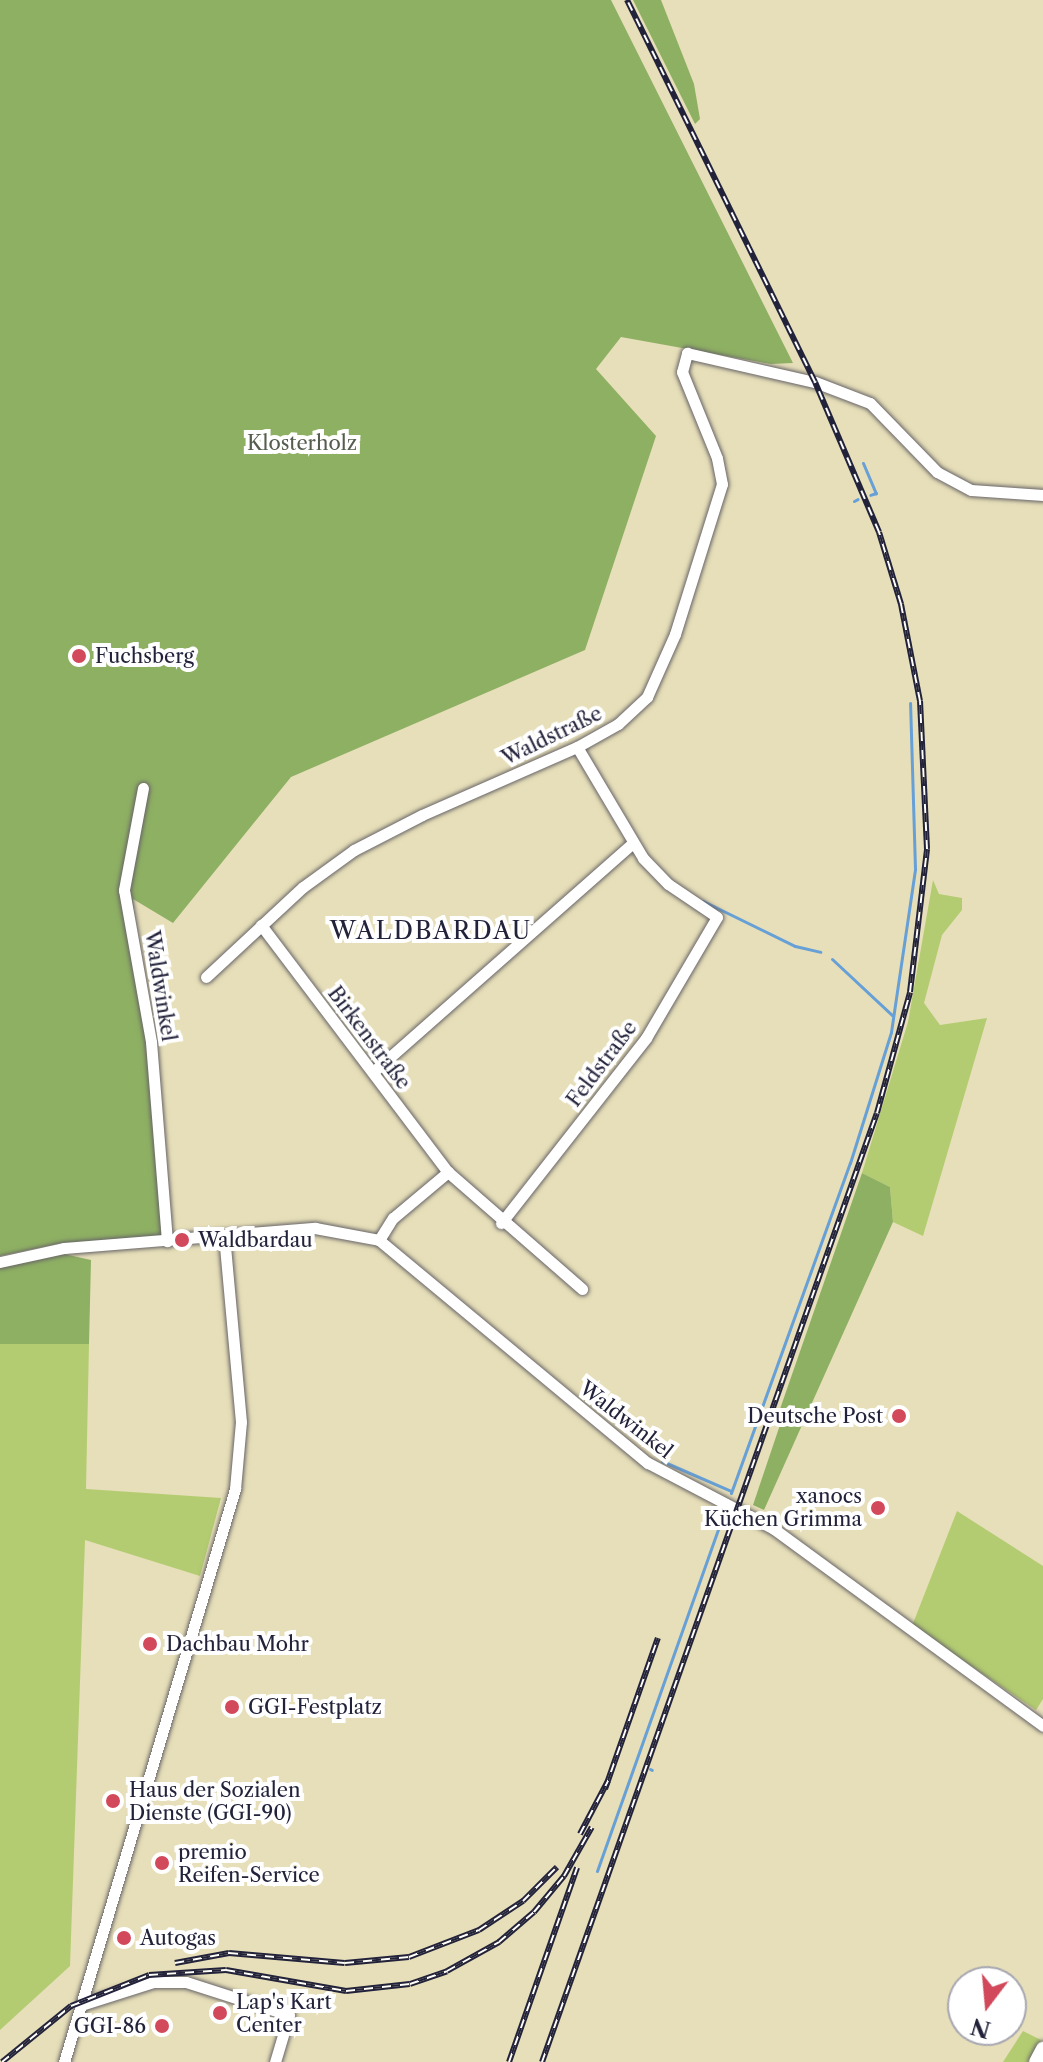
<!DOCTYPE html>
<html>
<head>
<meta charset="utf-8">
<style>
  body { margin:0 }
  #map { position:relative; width:1043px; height:2062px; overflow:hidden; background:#e7dfb9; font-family:"Libre Caslon Text",serif }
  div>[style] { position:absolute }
  .green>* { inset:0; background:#b3cc71 }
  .forest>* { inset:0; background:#8eb063 }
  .stream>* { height:3px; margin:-1.5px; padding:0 1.5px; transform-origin:1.5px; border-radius:1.5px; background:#67a0d6 }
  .roads { filter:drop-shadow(0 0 2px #676467) drop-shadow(0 0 2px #676467) }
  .minor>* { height:11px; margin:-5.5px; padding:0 5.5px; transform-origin:5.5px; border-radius:5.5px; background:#fff }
  .major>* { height:14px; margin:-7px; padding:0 7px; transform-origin:7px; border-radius:7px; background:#fff }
  .rail>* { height:6px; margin-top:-3px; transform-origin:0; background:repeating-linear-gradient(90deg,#fff 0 9px,#22223b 0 18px); box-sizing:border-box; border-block:2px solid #22223b }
  .dots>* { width:22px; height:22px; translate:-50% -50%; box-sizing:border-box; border:4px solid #fff; border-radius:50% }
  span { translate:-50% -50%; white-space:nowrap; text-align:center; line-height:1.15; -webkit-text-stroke:8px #fff; paint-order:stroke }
  .park-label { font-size:20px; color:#555e4e }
  .poi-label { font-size:20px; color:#22223b }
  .left { translate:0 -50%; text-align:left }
  .right { translate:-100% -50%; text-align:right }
  .street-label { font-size:20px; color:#22223b }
  .quarter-label { font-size:24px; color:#22223b; letter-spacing:2px }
  .north { position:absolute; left:947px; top:1966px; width:80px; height:80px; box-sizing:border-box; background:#fff; border:2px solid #a7a7b1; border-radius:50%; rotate:196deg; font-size:22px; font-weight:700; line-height:32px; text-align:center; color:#22223b }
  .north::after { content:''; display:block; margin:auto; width:28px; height:36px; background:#d1495b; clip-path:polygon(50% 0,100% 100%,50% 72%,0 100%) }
</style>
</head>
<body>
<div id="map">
  <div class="green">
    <i style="clip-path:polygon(933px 880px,939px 894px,962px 898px,962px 910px,942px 935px,924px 1003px,940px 1025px,987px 1018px,923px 1236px,893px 1222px,890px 1187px,862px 1173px,908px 1022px)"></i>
    <i style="clip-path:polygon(0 1344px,89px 1344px,86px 1489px,221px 1498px,200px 1576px,85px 1540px,70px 1966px,0 2030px)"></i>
    <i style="clip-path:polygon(957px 1511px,1043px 1566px,1043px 1699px,1036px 1710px,912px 1626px)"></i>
    <i style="clip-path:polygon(1023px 2031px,1041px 2040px,1029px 2062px,1003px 2062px)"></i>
  </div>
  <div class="forest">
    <i style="clip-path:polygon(0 0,611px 0,793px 363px,771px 364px,621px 337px,596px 369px,656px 436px,585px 650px,291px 777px,173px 923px,133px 899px,164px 1236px,62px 1243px,0 1256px)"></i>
    <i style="clip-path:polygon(633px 0,661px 0,694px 84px,700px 119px,695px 124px)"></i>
    <i style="clip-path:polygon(862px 1173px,890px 1187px,893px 1222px,764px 1510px,753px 1505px,784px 1413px,780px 1409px)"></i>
    <i style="clip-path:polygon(64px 1254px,91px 1260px,89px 1344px,0 1344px,0 1268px)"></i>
  </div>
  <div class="stream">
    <i style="left:863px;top:463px;width:33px;rotate:67deg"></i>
    <i style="left:876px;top:493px;width:6px;rotate:162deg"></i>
    <i style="left:854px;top:501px;width:4px;rotate:-27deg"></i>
    <i style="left:703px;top:901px;width:102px;rotate:26.1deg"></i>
    <i style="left:795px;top:946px;width:26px;rotate:13deg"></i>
    <i style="left:832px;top:959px;width:83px;rotate:43.1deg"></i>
    <i style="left:662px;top:1461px;width:75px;rotate:23.5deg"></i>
    <i style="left:731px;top:1493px;width:351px;rotate:-70.2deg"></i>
    <i style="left:850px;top:1163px;width:137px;rotate:-72.6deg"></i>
    <i style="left:891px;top:1032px;width:165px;rotate:-81.6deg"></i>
    <i style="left:915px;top:869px;width:166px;rotate:-91.7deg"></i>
    <i style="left:650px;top:1769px;width:2px;rotate:27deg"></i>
    <i style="left:597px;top:1871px;width:383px;rotate:-70.5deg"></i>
  </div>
  <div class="roads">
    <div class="minor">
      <i style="left:143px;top:788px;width:104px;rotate:100.6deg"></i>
      <i style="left:124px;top:890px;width:154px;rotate:79.9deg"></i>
      <i style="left:151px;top:1042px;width:200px;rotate:85.4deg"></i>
      <i style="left:261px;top:925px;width:310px;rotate:52.9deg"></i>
      <i style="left:448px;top:1172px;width:178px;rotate:41.1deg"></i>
      <i style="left:206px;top:977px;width:132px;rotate:-42.9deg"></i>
      <i style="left:303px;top:887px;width:63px;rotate:-36deg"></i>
      <i style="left:354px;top:850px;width:76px;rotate:-27.2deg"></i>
      <i style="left:422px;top:815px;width:169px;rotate:-23.7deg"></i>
      <i style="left:577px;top:747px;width:47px;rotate:-29.3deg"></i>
      <i style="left:618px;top:724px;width:40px;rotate:-43deg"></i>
      <i style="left:647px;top:697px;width:69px;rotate:-66deg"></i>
      <i style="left:675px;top:634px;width:157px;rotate:-72.6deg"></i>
      <i style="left:722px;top:484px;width:26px;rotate:-101deg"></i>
      <i style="left:717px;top:458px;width:93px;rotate:-112.1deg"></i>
      <i style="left:682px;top:372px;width:20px;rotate:-75deg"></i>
      <i style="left:687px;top:353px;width:131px;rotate:12.8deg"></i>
      <i style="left:815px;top:382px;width:59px;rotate:20.9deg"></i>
      <i style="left:870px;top:403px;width:96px;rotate:45.8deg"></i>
      <i style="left:937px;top:472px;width:38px;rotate:28deg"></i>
      <i style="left:971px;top:490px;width:72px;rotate:4deg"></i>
      <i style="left:373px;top:1072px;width:345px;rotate:-41.4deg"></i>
      <i style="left:501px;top:1223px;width:235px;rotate:-51.9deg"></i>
      <i style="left:646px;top:1038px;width:140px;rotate:-59.6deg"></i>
      <i style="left:717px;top:917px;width:59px;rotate:-146deg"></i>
      <i style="left:668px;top:884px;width:36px;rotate:-134deg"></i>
      <i style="left:643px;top:858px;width:129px;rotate:-120.7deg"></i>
      <i style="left:379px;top:1240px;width:26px;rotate:-58deg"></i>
      <i style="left:393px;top:1218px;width:72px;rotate:-39.9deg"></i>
      <i style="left:0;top:1262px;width:66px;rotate:-12.3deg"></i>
      <i style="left:64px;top:1248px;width:252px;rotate:-4.6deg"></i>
      <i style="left:315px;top:1228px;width:65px;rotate:10.6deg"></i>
      <i style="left:379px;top:1240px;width:349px;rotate:39.7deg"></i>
      <i style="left:648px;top:1463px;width:142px;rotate:27.6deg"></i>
      <i style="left:774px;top:1529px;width:333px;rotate:36.2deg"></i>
      <i style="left:81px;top:2005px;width:76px;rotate:-17.7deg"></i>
      <i style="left:153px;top:1982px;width:33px"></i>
      <i style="left:186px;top:1982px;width:108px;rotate:17.8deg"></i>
      <i style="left:289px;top:2015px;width:49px;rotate:106.6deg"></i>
      <i style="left:64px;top:2062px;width:598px;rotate:-73.38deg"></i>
      <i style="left:235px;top:1489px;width:67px;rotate:-84.9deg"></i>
      <i style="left:241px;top:1422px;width:187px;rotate:-95.2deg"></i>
    </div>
    <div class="major">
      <i style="left:1036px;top:2062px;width:15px;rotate:-62deg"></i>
    </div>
  </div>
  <div class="rail">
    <i style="left:605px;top:1789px;width:160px;rotate:-70.7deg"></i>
    <i style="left:580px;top:1834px;width:60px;rotate:-62.2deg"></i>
    <i style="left:175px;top:1963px;width:55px;rotate:-10.5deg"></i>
    <i style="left:229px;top:1953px;width:116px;rotate:4.9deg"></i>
    <i style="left:345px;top:1963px;width:64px;rotate:-5.4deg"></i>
    <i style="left:409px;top:1957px;width:75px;rotate:-21.1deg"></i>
    <i style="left:479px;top:1930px;width:53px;rotate:-33.4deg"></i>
    <i style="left:523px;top:1901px;width:48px;rotate:-45deg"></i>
    <i style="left:2px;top:2062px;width:89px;rotate:-39.1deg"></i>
    <i style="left:71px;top:2006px;width:84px;rotate:-21.7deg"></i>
    <i style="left:149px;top:1975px;width:77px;rotate:-3.7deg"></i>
    <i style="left:226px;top:1970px;width:122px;rotate:9.9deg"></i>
    <i style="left:346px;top:1991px;width:64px;rotate:-6.2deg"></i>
    <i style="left:410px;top:1984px;width:39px;rotate:-19deg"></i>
    <i style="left:447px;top:1971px;width:60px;rotate:-29.1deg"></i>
    <i style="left:499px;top:1942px;width:46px;rotate:-40.6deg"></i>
    <i style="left:534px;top:1912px;width:47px;rotate:-50.2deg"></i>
    <i style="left:564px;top:1876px;width:56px;rotate:-60.3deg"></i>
    <i style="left:509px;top:2062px;width:206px;rotate:-70.7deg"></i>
    <i style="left:542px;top:2062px;width:1006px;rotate:-70.56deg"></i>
    <i style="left:877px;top:1113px;width:125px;rotate:-74.7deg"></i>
    <i style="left:910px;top:992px;width:144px;rotate:-83.2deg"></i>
    <i style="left:927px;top:849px;width:148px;rotate:-92.7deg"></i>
    <i style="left:920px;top:701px;width:99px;rotate:-101.1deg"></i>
    <i style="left:901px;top:604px;width:75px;rotate:-107deg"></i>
    <i style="left:879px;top:532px;width:163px;rotate:-113.1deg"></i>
    <i style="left:815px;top:382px;width:426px;rotate:-116.2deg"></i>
  </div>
  <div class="dots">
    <i style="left:79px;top:656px;background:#d1495b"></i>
    <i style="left:182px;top:1240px;background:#d1495b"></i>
    <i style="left:899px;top:1416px;background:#d1495b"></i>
    <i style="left:878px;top:1508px;background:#d1495b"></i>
    <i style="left:150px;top:1644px;background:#d1495b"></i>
    <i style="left:232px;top:1707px;background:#d1495b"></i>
    <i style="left:113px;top:1801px;background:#d1495b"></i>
    <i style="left:162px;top:1863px;background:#d1495b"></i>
    <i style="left:124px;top:1938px;background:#d1495b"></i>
    <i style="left:220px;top:2013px;background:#d1495b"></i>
    <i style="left:162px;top:2026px;background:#d1495b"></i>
  </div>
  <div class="park-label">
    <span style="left:302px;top:443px">Klosterholz</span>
  </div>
  <div class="poi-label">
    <span class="left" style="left:95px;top:656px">Fuchsberg</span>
    <span class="left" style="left:198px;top:1240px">Waldbardau</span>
    <span class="right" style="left:883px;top:1416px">Deutsche Post</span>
    <span class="right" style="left:862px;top:1508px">xanocs<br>Küchen Grimma</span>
    <span class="left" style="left:166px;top:1644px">Dachbau Mohr</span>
    <span class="left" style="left:248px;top:1707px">GGI-Festplatz</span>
    <span class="left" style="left:129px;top:1802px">Haus der Sozialen<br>Dienste (GGI-90)</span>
    <span class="left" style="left:178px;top:1864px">premio<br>Reifen-Service</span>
    <span class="left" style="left:140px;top:1938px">Autogas</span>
    <span class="left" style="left:236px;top:2014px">Lap's Kart<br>Center</span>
    <span class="right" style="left:146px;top:2026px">GGI-86</span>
  </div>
  <div class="street-label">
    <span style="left:552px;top:736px;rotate:-26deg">Waldstraße</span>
    <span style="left:160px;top:986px;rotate:81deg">Waldwinkel</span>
    <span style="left:369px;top:1038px;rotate:53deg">Birkenstraße</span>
    <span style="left:602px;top:1064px;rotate:-53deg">Feldstraße</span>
    <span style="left:626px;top:1420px;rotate:38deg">Waldwinkel</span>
  </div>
  <div class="quarter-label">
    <span style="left:431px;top:931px">WALDBARDAU</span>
  </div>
  <div class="north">N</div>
</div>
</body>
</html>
